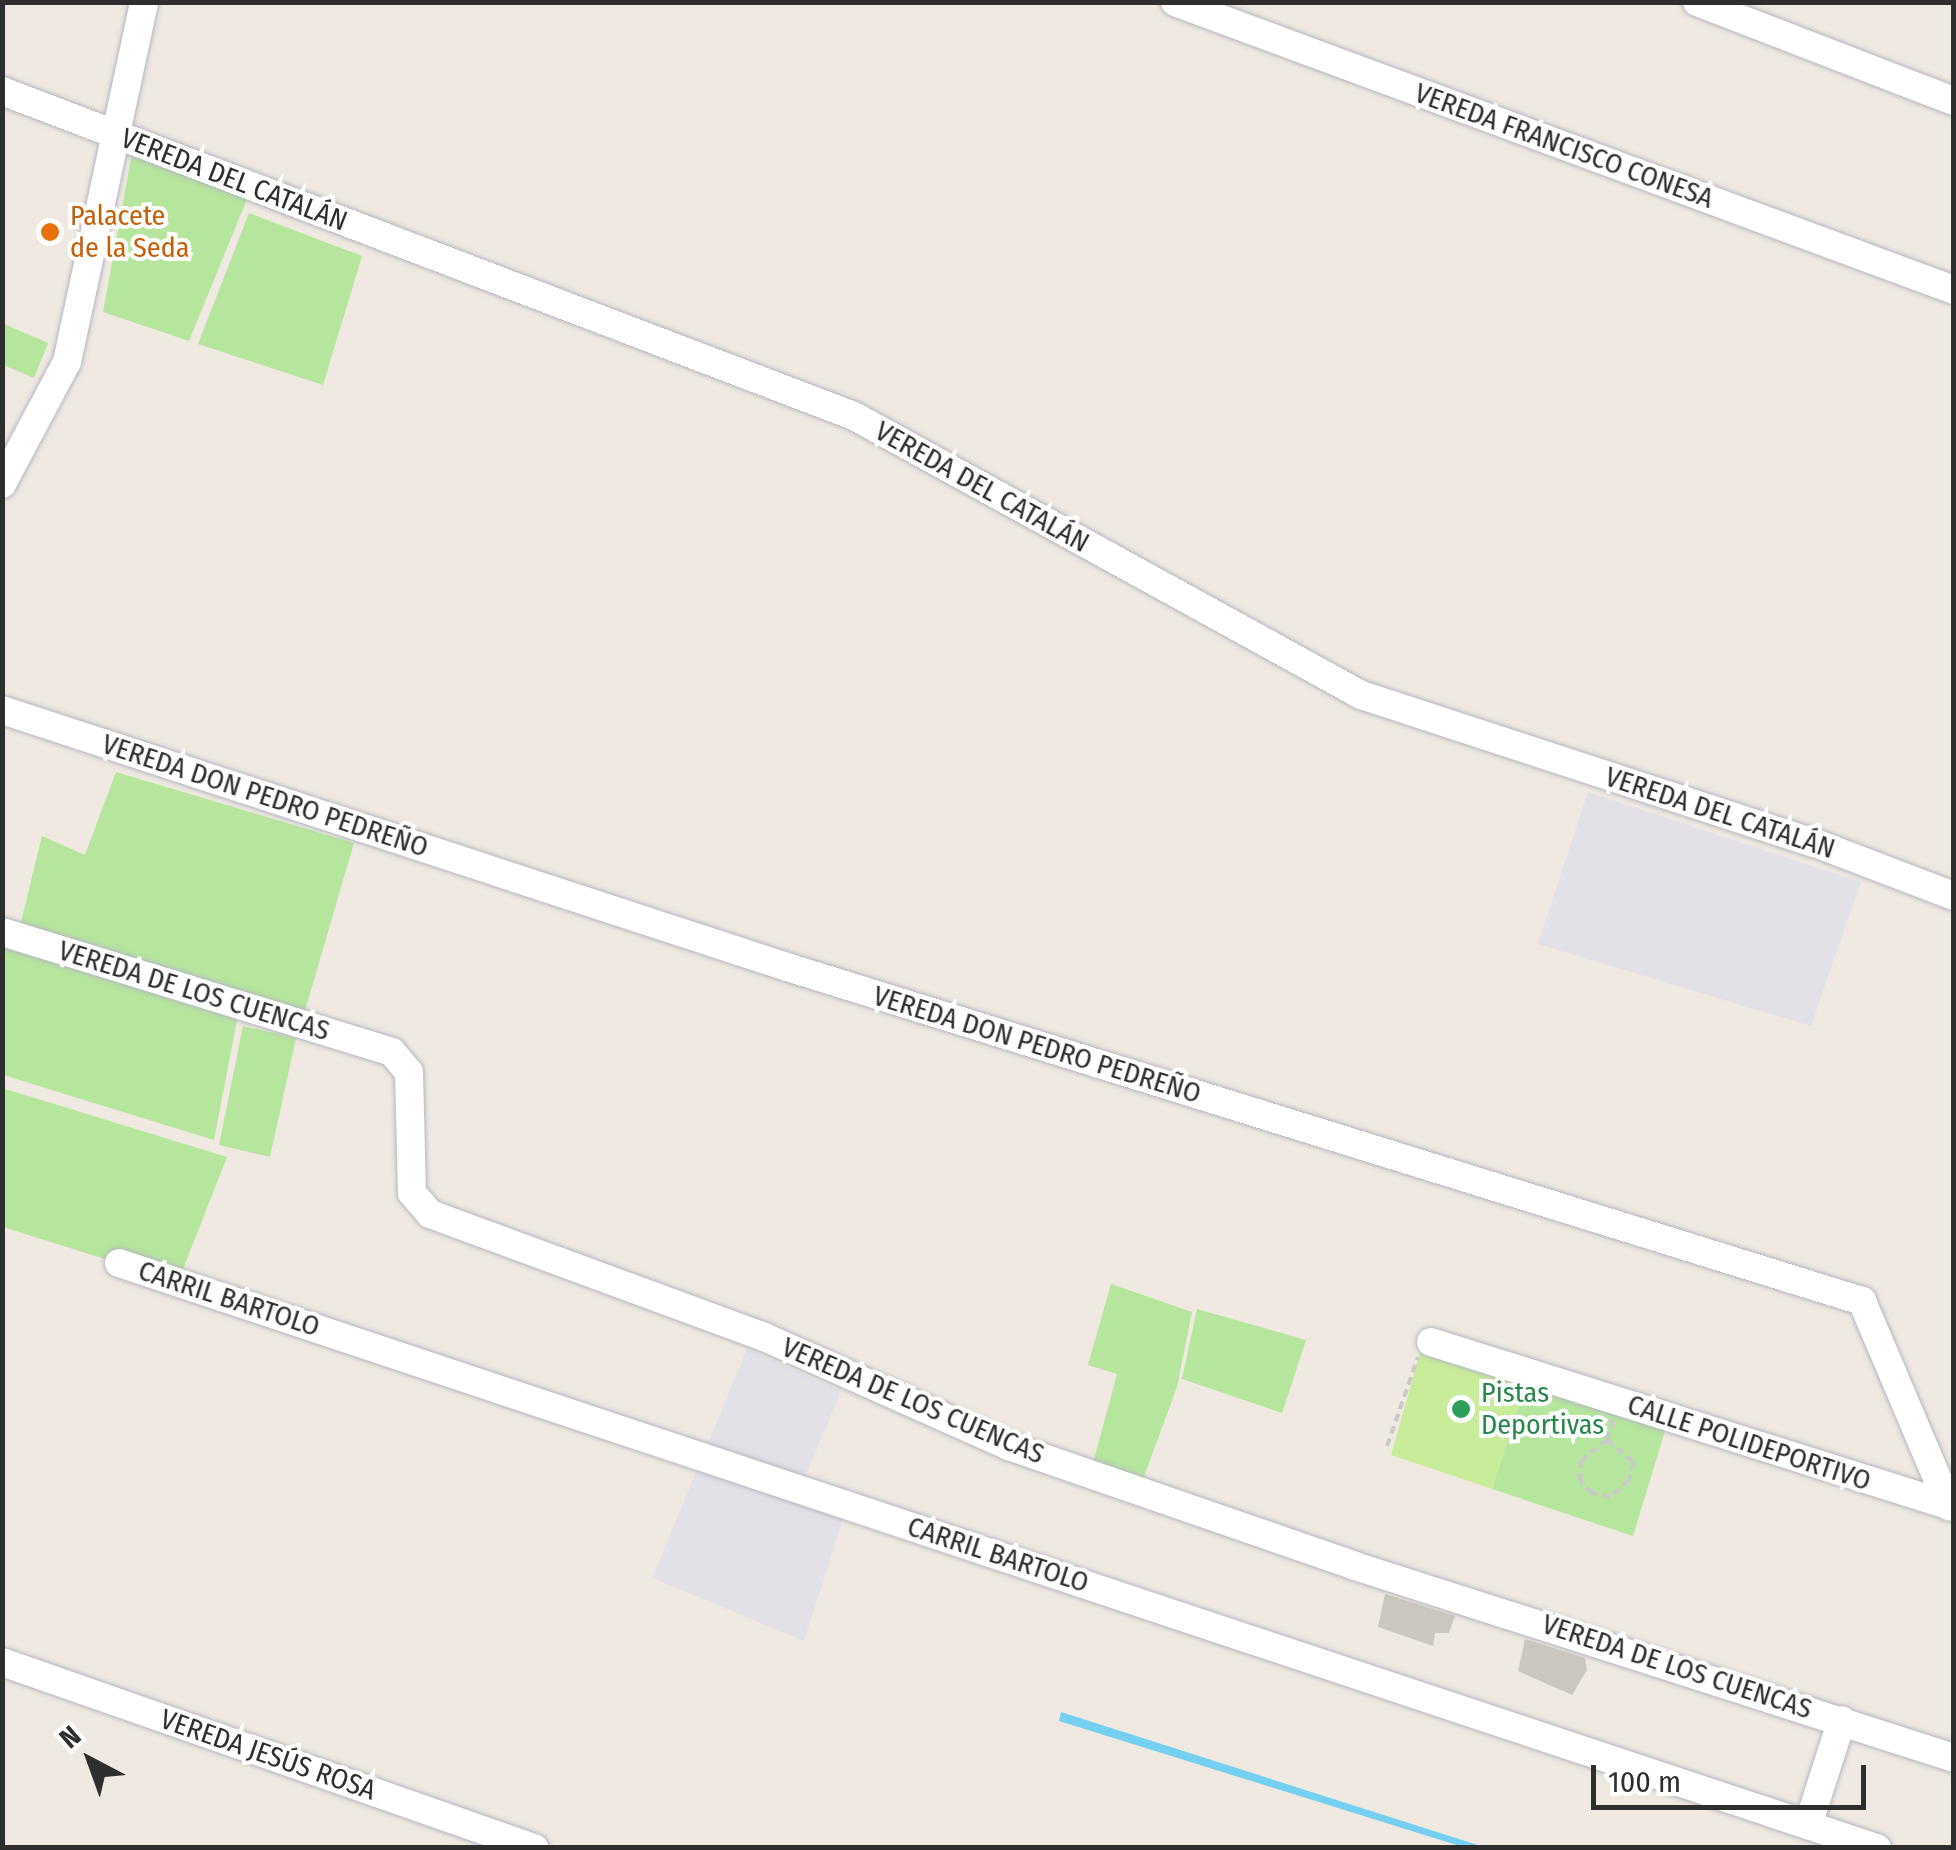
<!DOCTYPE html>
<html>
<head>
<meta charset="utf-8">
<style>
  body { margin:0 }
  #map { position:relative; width:1956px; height:1850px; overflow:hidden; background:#efe9e1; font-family:"Fira Sans Condensed",sans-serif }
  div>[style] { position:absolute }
  .industrial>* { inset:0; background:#e3e1e8 }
  .green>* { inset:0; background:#b6e59e }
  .pitch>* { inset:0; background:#c9ec9a }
  .water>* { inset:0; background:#75cff0 }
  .building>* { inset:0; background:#cbc7bf }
  .path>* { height:4px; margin-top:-2px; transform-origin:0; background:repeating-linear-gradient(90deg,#c9c9c9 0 8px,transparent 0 13px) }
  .roads { filter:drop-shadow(0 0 2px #b4b7c1) drop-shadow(0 0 2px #b4b7c1) }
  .minor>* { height:28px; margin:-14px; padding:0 14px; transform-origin:14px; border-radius:14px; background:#fff }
  .dots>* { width:28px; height:28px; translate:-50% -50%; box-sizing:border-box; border:5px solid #fff; border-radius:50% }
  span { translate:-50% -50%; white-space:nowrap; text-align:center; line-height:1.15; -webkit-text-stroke:8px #fff; paint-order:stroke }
  .street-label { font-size:28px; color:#2e2e2e }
  .food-label { font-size:28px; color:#c56008 }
  .left { translate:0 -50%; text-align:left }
  .leisure-label { font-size:28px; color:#27864d }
  .frame { position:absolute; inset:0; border:5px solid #2e2e2e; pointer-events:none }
  .north { position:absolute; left:40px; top:1710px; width:100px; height:100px; -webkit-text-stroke:8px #fff; paint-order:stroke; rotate:319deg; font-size:28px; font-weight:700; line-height:40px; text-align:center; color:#2e2e2e }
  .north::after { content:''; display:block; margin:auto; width:35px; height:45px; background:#2e2e2e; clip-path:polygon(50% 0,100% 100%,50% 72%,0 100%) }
  .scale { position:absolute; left:1591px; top:1765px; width:275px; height:45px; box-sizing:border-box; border:5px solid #2e2e2e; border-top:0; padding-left:12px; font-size:30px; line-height:35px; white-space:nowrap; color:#2e2e2e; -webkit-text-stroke:8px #fff; paint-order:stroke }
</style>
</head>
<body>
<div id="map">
  <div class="industrial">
    <i style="clip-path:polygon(1588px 792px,1861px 882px,1811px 1026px,1538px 944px)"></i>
    <i style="clip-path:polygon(747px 1349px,841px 1391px,797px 1497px,844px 1516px,804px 1641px,652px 1578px)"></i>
  </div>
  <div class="green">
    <i style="clip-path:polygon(132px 153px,247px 199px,189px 341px,103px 312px)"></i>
    <i style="clip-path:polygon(249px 213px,362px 256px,323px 385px,198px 344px)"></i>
    <i style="clip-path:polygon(2px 323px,48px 343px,34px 378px,3px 365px)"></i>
    <i style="clip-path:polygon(116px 772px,354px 843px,304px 1014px,20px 926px,42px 836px,85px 855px)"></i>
    <i style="clip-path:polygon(2px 945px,237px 1020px,214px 1140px,3px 1075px)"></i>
    <i style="clip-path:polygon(243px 1026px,296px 1038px,270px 1157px,219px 1145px)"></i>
    <i style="clip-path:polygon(2px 1088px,227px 1157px,178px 1282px,3px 1227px)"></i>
    <i style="clip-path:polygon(1111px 1284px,1192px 1312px,1177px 1387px,1143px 1479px,1093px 1463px,1117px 1374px,1088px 1365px)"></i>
    <i style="clip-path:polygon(1197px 1309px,1306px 1340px,1282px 1413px,1182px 1379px)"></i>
    <i style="clip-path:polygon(1526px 1383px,1668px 1421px,1633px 1536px,1492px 1489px)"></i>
  </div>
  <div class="pitch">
    <i style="clip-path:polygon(1421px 1350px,1526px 1383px,1492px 1489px,1391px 1455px)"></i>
  </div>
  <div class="water">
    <i style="clip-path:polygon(1061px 1712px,1484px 1847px,1463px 1847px,1059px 1721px)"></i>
  </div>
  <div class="building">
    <i style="clip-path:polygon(1385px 1594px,1455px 1616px,1449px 1633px,1435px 1633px,1433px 1646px,1378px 1627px)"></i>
    <i style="clip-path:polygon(1525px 1639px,1585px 1658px,1587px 1670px,1572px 1695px,1518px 1671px)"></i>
  </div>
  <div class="path">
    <i style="left:1607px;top:1440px;width:34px;rotate:40deg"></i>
    <i style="left:1633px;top:1462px;width:18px;rotate:103deg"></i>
    <i style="left:1629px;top:1480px;width:25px;rotate:138deg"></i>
    <i style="left:1610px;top:1497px;width:18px;rotate:-167deg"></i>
    <i style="left:1592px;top:1493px;width:17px;rotate:-135deg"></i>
    <i style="left:1580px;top:1481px;width:20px;rotate:-87deg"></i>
    <i style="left:1581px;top:1461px;width:33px;rotate:-39deg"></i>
    <i style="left:1607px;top:1440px;width:21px;rotate:-73deg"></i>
    <i style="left:1387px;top:1446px;width:94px;rotate:-70.8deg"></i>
  </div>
  <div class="roads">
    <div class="minor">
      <i style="left:1175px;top:2px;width:831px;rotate:20.29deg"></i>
      <i style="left:1697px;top:2px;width:275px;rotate:21.1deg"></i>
      <i style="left:2px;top:91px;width:912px;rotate:20.88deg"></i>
      <i style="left:854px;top:416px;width:579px;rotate:28.82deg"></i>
      <i style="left:1361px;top:695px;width:478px;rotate:18.1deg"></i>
      <i style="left:1815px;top:843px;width:149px;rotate:20.9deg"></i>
      <i style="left:2px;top:484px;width:138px;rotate:-62deg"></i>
      <i style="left:67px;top:362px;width:368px;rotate:-77.9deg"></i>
      <i style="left:2px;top:710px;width:826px;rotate:18.13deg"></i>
      <i style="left:787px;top:967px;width:1126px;rotate:17.26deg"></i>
      <i style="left:1862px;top:1301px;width:223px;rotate:67deg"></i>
      <i style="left:2px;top:932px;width:408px;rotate:17.1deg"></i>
      <i style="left:392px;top:1052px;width:26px;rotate:50deg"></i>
      <i style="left:409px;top:1072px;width:121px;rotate:88.6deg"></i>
      <i style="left:412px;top:1193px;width:28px;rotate:49deg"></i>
      <i style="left:430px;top:1214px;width:356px;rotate:20.2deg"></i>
      <i style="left:764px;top:1337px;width:268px;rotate:24deg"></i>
      <i style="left:1009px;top:1446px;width:366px;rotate:19.1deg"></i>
      <i style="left:1355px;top:1566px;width:629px;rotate:17.77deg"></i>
      <i style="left:119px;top:1263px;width:1853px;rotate:18.41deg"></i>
      <i style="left:1431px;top:1342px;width:548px;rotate:17.51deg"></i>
      <i style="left:2px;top:1662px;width:564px;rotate:19.27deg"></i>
      <i style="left:1808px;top:1825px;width:110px;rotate:-72.1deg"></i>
    </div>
  </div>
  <div class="dots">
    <i style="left:50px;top:232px;background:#e8710a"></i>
    <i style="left:1461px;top:1409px;background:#2e9e5b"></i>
  </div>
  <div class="street-label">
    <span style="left:1564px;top:146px;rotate:20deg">VEREDA FRANCISCO CONESA</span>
    <span style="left:234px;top:180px;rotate:21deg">VEREDA DEL CATALÁN</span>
    <span style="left:982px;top:487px;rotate:29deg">VEREDA DEL CATALÁN</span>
    <span style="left:265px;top:796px;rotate:18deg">VEREDA DON PEDRO PEDREÑO</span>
    <span style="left:1720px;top:813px;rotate:18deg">VEREDA DEL CATALÁN</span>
    <span style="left:194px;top:991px;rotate:17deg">VEREDA DE LOS CUENCAS</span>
    <span style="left:1037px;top:1045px;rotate:17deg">VEREDA DON PEDRO PEDREÑO</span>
    <span style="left:229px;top:1299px;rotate:18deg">CARRIL BARTOLO</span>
    <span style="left:913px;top:1401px;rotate:23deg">VEREDA DE LOS CUENCAS</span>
    <span style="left:1749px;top:1443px;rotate:18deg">CALLE POLIDEPORTIVO</span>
    <span style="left:998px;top:1555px;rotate:18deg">CARRIL BARTOLO</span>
    <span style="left:1677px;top:1667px;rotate:18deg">VEREDA DE LOS CUENCAS</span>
    <span style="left:268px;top:1755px;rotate:19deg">VEREDA JESÚS ROSA</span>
  </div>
  <div class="food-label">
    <span class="left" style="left:70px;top:232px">Palacete<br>de la Seda</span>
  </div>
  <div class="leisure-label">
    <span class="left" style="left:1481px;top:1409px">Pistas<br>Deportivas</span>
  </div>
  <div class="frame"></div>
  <div class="north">N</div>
  <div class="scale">100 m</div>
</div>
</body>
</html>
